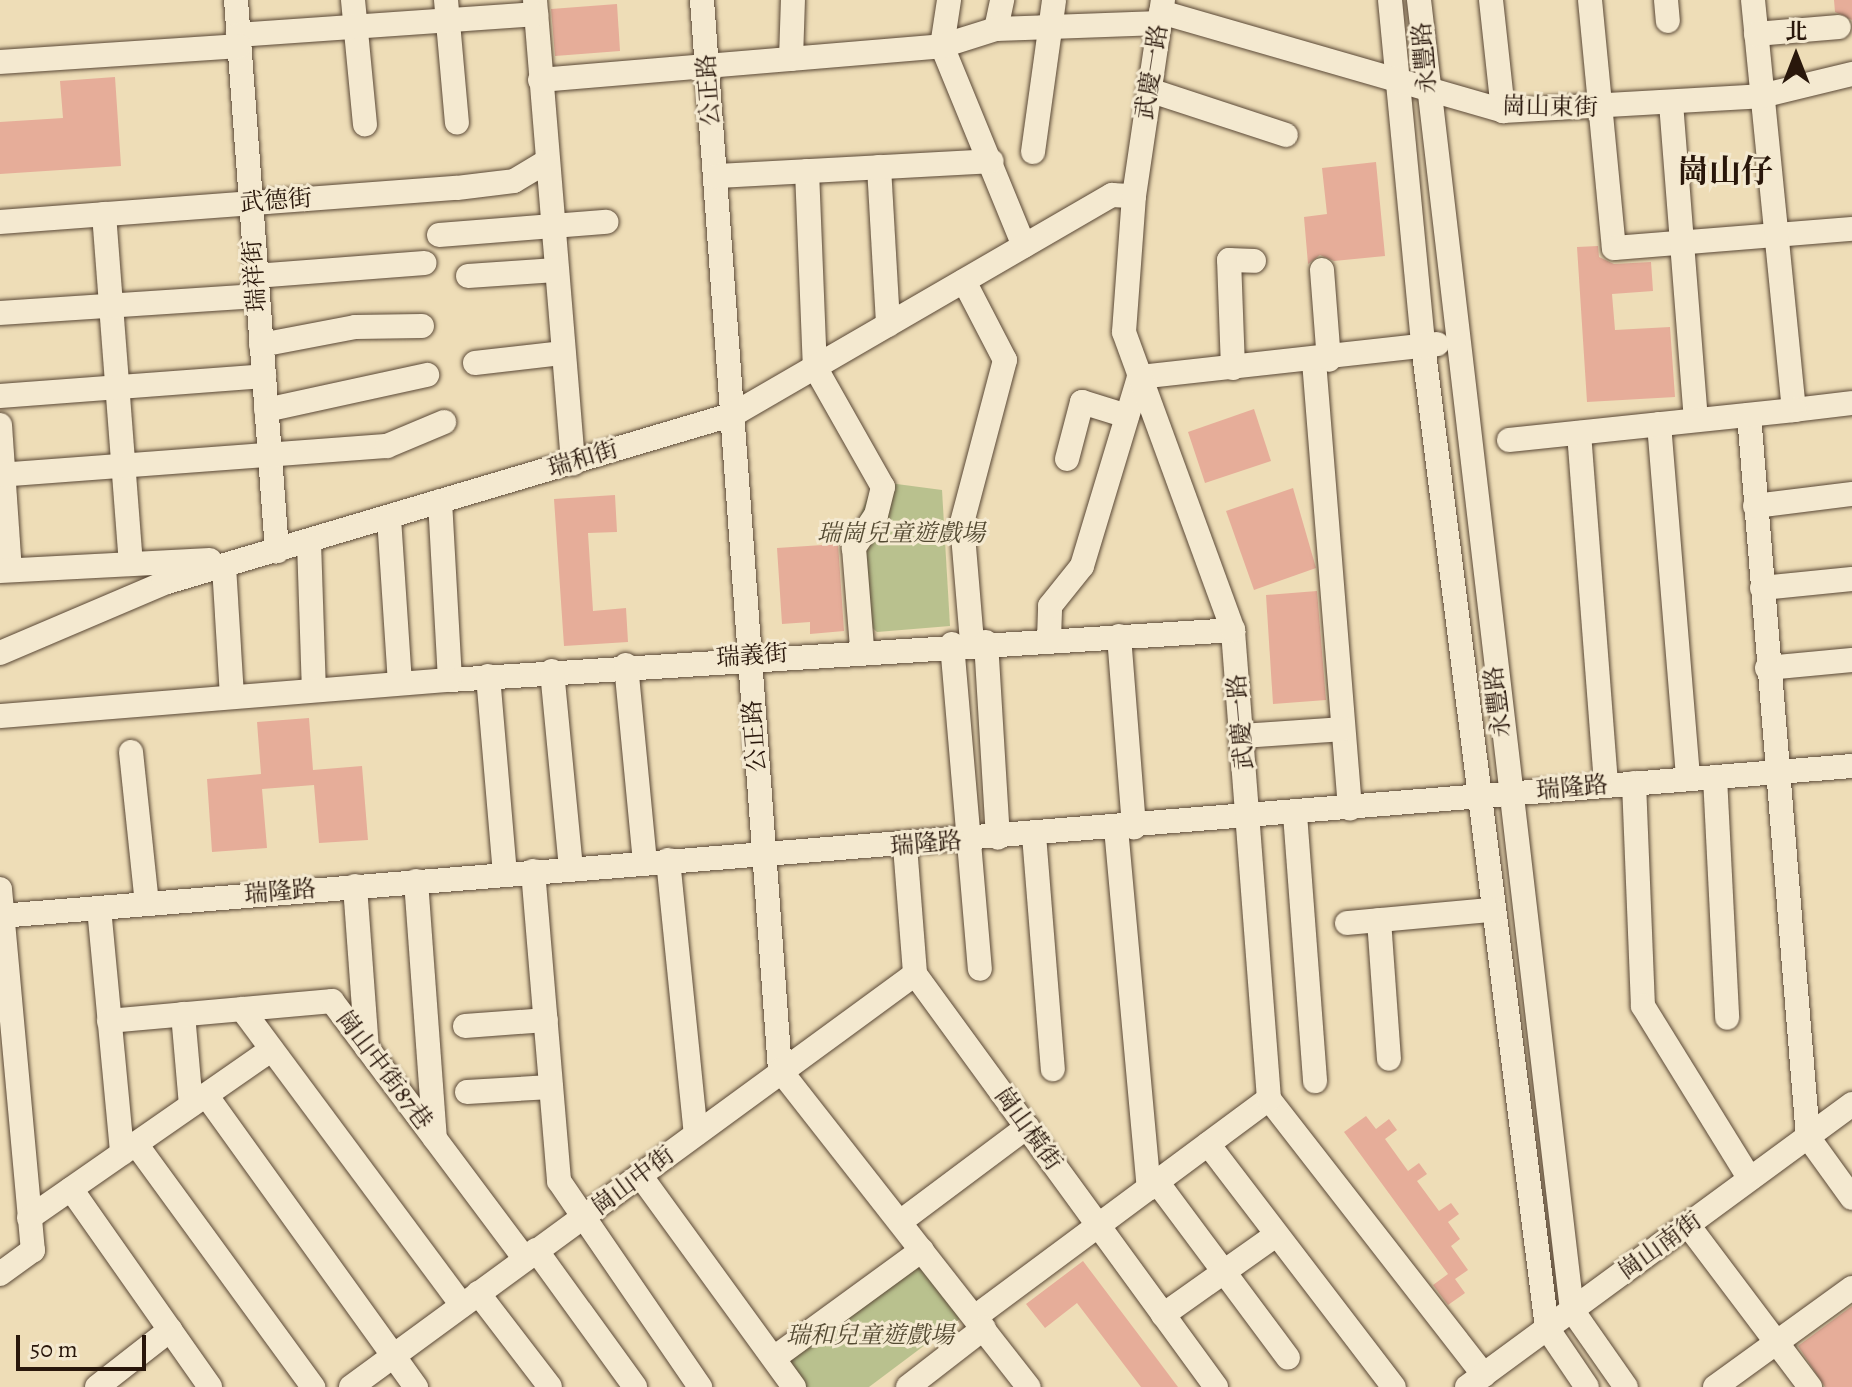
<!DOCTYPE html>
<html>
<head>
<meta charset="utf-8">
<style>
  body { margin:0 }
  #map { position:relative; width:1852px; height:1387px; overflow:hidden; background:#eeddb7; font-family:Alegreya,"Noto Serif TC",serif }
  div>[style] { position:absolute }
  .green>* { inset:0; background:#b9c18e }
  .building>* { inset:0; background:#e6ad99 }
  .roads { filter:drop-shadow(0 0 2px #5a4836) drop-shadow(0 0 2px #5a4836) }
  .minor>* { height:24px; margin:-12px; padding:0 12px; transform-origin:12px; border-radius:12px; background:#f4e9d0 }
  span { translate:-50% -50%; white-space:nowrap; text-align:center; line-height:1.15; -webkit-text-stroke:6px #f4e9d0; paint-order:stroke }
  .street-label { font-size:24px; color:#29170b }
  .park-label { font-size:24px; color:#544a32; font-style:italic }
  .district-label { font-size:32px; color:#29170b; font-weight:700 }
  .north { position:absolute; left:1756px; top:16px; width:80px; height:80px; -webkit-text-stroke:6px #f4e9d0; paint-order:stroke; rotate:0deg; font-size:22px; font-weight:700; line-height:32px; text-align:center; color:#29170b }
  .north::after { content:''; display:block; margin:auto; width:28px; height:36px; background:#29170b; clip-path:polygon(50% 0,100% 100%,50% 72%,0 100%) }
  .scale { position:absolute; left:16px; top:1335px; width:130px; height:36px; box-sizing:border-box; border:4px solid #29170b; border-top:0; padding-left:10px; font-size:24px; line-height:28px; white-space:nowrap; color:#29170b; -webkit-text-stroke:6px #f4e9d0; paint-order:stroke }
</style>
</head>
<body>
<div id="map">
  <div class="green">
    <i style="clip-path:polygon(874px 481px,942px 490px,950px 626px,877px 632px,868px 624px,855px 528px)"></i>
    <i style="clip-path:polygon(912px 1254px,961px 1318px,869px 1387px,803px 1387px,778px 1354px)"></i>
  </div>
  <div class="building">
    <i style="clip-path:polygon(1834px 0,1852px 0,1852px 20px,1835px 12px)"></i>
    <i style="clip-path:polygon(617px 4px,620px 51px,555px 56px,551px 9px)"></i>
    <i style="clip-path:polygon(115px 77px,121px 166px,0 174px,0 122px,63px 118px,60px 81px)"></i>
    <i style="clip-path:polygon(1376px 162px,1385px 256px,1334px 261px,1320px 255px,1308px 264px,1304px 217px,1327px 214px,1322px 168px)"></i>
    <i style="clip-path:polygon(1598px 246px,1599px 257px,1614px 264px,1651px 262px,1653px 291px,1612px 294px,1615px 330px,1670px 327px,1675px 397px,1587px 402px,1577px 247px)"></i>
    <i style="clip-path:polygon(1254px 409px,1271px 461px,1205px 483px,1188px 432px)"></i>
    <i style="clip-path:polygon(1293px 488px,1316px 568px,1254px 590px,1226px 511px)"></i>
    <i style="clip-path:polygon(615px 495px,617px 532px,588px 533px,593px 611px,626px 608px,628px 642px,564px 646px,554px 499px)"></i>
    <i style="clip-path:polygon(838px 544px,844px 631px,810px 634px,810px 622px,782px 624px,777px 548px)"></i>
    <i style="clip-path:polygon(1317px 591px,1326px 700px,1273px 704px,1266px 595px)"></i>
    <i style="clip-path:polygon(309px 718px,313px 770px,362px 766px,368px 840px,319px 843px,314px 785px,262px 789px,267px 848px,212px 852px,207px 779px,261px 774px,257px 722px)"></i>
    <i style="clip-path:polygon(1366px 1116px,1376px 1129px,1389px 1119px,1397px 1130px,1385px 1139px,1408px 1171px,1419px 1163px,1427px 1174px,1417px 1181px,1439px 1211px,1451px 1203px,1459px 1214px,1448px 1222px,1460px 1239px,1451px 1246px,1468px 1270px,1455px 1279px,1465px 1293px,1448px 1305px,1433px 1285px,1448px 1274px,1344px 1132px)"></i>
    <i style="clip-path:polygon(1083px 1261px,1154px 1355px,1178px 1387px,1141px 1387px,1077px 1303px,1045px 1328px,1026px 1304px)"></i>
    <i style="clip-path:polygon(1852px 1306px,1852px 1387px,1825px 1387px,1798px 1346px)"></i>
  </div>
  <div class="roads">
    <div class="minor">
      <i style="left:236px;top:0;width:553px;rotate:85.74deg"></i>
      <i style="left:353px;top:0;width:125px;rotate:84.5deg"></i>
      <i style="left:446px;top:0;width:123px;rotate:84.9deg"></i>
      <i style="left:535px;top:0;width:465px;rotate:85.3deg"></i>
      <i style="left:702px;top:0;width:1073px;rotate:85.83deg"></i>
      <i style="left:780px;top:1070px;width:403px;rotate:51.9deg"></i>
      <i style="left:1390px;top:0;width:347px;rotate:84.5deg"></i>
      <i style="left:1423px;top:345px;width:991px;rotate:82.81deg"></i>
      <i style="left:1547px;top:1328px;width:71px;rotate:55.9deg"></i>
      <i style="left:1419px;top:0;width:1319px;rotate:83.34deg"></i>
      <i style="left:1572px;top:1310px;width:94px;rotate:55deg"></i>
      <i style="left:1491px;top:0;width:112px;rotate:83.8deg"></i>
      <i style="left:1590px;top:0;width:249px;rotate:84.5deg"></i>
      <i style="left:1614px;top:248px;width:239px;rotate:-4.6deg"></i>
      <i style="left:1666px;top:0;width:21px;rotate:85deg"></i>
      <i style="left:1753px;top:0;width:412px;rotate:84.3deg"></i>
      <i style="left:1794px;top:410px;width:58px;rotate:-6.9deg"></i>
      <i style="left:1161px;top:12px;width:356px;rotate:16.1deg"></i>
      <i style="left:1503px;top:111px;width:258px;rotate:-3.3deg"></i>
      <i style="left:1761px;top:96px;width:94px;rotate:-13.6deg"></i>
      <i style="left:996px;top:29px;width:30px;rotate:-78deg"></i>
      <i style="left:1756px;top:34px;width:83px;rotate:-4.8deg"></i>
      <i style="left:238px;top:35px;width:299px;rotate:-4deg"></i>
      <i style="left:942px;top:46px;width:216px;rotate:67.7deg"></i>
      <i style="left:942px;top:46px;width:47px;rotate:-81.3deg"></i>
      <i style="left:791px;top:59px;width:59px;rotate:-88.1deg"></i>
      <i style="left:0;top:62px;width:240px;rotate:-3.8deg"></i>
      <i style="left:540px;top:80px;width:403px;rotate:-4.8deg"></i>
      <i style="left:942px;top:46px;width:57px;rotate:-17.5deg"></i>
      <i style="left:996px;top:29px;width:164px;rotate:-2.1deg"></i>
      <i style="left:1149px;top:90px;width:144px;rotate:18.2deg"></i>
      <i style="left:1671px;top:103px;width:318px;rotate:85.5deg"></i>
      <i style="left:1033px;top:152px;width:153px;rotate:-82.1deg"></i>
      <i style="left:879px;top:167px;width:158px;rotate:86.7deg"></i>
      <i style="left:807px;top:171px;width:196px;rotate:87.7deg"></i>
      <i style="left:815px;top:367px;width:138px;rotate:60.5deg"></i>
      <i style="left:883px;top:487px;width:29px;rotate:104deg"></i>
      <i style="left:876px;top:515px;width:40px;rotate:124deg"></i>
      <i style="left:854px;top:548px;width:100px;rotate:85.4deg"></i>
      <i style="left:716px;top:176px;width:276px;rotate:-3.1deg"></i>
      <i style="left:104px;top:214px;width:351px;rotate:85.6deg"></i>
      <i style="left:0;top:222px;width:458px;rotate:-4.3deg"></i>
      <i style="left:457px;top:188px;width:57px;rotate:-7deg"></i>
      <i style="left:514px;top:181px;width:37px;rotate:-31deg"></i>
      <i style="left:439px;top:235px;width:168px;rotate:-4.5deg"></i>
      <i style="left:1322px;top:270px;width:90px;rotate:85.6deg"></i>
      <i style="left:255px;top:276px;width:170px;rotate:-4.4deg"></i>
      <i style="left:468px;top:276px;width:88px;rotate:-3.9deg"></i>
      <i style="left:964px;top:281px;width:89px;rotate:62.6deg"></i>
      <i style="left:1005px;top:360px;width:169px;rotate:104.8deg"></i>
      <i style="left:962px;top:523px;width:120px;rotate:85.2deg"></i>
      <i style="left:0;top:313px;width:257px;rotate:-3.8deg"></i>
      <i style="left:261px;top:345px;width:96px;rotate:-10.8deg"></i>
      <i style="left:355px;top:327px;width:67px;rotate:-0.9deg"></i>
      <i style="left:1314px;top:361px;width:449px;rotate:85.4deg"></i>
      <i style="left:475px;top:363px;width:89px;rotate:-6.5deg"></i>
      <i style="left:1233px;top:368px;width:108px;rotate:-92.1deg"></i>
      <i style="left:1229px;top:260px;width:25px;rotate:2deg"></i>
      <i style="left:0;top:396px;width:265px;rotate:-4.3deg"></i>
      <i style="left:266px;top:410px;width:165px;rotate:-12.3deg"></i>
      <i style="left:1749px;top:415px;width:724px;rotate:85.33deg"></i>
      <i style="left:1808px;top:1137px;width:75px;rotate:54.2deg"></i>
      <i style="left:1659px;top:424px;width:356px;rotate:85.3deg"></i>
      <i style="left:0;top:425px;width:145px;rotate:86.1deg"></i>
      <i style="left:1579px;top:433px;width:353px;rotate:85.6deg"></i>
      <i style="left:1509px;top:440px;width:287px;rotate:-6deg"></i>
      <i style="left:1067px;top:459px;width:59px;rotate:-75.3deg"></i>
      <i style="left:1082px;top:402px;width:47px;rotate:17.3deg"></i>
      <i style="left:0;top:475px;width:388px;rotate:-4.3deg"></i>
      <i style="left:387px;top:446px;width:62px;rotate:-22.8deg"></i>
      <i style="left:440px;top:501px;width:179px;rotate:86.8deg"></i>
      <i style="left:450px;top:680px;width:785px;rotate:-3.65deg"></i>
      <i style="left:1755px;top:506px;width:98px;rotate:-7.1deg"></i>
      <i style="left:389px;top:518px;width:165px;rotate:86.2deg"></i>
      <i style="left:309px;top:542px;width:148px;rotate:88.1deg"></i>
      <i style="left:224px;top:566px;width:131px;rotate:86.5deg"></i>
      <i style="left:0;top:571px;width:210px;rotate:-3deg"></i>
      <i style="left:1762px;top:588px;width:90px;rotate:-5.7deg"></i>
      <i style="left:1119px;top:636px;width:192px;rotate:85.5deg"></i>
      <i style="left:1049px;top:639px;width:33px;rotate:-88deg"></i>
      <i style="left:1050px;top:606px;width:51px;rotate:-51.3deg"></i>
      <i style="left:1082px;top:566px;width:197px;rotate:-73.2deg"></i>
      <i style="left:1139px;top:377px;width:300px;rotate:-6.3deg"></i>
      <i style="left:986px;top:642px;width:196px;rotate:86.5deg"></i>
      <i style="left:952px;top:644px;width:326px;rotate:85.1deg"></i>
      <i style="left:0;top:653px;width:178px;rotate:-23.1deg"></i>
      <i style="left:164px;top:583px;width:595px;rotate:-16.51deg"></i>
      <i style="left:734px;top:414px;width:437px;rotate:-30.1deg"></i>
      <i style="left:1112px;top:195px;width:22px;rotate:3deg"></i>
      <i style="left:626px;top:665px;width:199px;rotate:84.5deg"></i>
      <i style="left:1767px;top:668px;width:85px;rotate:-5.4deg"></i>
      <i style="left:552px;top:671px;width:198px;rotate:84.5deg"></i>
      <i style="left:488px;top:676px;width:199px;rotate:85.1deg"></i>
      <i style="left:0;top:716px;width:451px;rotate:-4.6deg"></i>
      <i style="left:1243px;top:736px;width:100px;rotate:-4deg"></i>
      <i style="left:131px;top:752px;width:152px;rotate:84deg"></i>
      <i style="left:1715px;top:777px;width:241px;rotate:87.1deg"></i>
      <i style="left:1634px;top:783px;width:223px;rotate:87.7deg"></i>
      <i style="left:1643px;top:1006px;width:203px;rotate:58.3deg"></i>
      <i style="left:1295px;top:814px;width:268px;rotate:85.7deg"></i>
      <i style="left:1116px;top:828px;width:362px;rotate:84.8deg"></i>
      <i style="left:1034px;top:835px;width:235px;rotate:85.4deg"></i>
      <i style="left:905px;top:846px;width:128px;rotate:85.5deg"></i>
      <i style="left:915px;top:974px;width:511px;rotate:53.91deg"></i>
      <i style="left:668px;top:860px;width:275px;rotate:84.2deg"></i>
      <i style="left:533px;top:871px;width:311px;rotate:85.2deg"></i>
      <i style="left:559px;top:1181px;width:250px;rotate:55.6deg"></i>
      <i style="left:416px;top:881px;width:258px;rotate:85.8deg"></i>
      <i style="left:355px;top:886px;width:162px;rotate:85.8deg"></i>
      <i style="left:0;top:889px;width:363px;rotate:84.8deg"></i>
      <i style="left:33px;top:1250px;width:41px;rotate:144deg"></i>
      <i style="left:99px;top:908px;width:246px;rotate:84.6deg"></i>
      <i style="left:0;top:916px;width:1858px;rotate:-4.63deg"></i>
      <i style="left:1379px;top:920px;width:139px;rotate:85.9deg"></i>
      <i style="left:1347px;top:923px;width:145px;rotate:-5.2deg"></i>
      <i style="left:242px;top:1009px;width:369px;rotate:53.4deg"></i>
      <i style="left:183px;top:1014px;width:91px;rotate:85deg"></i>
      <i style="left:109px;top:1021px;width:224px;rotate:-5.1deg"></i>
      <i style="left:332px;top:1001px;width:322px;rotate:53.2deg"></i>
      <i style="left:465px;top:1026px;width:81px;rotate:-4.2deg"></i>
      <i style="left:467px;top:1092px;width:84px;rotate:-3.4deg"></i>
      <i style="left:206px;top:1095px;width:360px;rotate:54.3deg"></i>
      <i style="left:1269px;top:1099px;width:350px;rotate:52.1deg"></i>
      <i style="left:136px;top:1144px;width:301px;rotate:53.9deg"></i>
      <i style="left:1208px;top:1144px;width:306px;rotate:52.6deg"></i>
      <i style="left:640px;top:1175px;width:262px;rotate:54deg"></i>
      <i style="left:1157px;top:1182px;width:219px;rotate:53.3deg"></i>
      <i style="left:71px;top:1189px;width:242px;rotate:54.9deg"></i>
      <i style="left:29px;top:1218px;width:295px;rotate:-34.8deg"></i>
      <i style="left:900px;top:1222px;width:159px;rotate:-36.8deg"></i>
      <i style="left:1688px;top:1225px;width:203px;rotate:53deg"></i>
      <i style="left:536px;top:1250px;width:169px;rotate:54.1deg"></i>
      <i style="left:478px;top:1293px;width:118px;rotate:52.5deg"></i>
      <i style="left:1163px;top:1315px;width:138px;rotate:-35.3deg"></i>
      <i style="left:975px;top:1317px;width:366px;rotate:-36.6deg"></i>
      <i style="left:1269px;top:1099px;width:470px;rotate:-94.4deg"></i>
      <i style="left:1233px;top:630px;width:317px;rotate:-110.1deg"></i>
      <i style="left:1124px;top:332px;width:136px;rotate:-85.8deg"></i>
      <i style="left:1134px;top:196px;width:198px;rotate:-81.6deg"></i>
      <i style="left:774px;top:1358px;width:183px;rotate:-36.1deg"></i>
      <i style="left:97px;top:1387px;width:93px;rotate:-38deg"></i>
      <i style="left:351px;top:1387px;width:699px;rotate:-36.21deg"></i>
      <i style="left:908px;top:1387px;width:96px;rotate:-37.8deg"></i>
      <i style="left:1467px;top:1387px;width:478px;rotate:-36.3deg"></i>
      <i style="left:1715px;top:1387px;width:169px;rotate:-35.9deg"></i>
    </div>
  </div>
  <div class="street-label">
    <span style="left:1425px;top:58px;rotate:-95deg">永豐路</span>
    <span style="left:1152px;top:72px;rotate:-81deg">武慶一路</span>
    <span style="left:709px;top:90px;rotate:-94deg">公正路</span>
    <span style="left:1550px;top:107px;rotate:1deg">崗山東街</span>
    <span style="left:276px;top:201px;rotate:-4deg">武德街</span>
    <span style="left:255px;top:276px;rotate:-94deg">瑞祥街</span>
    <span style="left:583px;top:459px;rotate:-17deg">瑞和街</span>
    <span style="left:752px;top:656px;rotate:-4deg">瑞義街</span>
    <span style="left:1498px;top:702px;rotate:-97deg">永豐路</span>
    <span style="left:1241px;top:722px;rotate:-95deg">武慶一路</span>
    <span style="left:755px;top:736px;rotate:-94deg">公正路</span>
    <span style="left:1572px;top:788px;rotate:-5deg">瑞隆路</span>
    <span style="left:926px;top:844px;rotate:-5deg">瑞隆路</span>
    <span style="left:280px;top:892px;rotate:-5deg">瑞隆路</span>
    <span style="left:384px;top:1070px;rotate:53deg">崗山中街87巷</span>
    <span style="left:1028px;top:1129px;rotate:54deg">崗山橫街</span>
    <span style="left:633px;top:1181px;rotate:-37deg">崗山中街</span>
    <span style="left:1660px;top:1246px;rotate:-36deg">崗山南街</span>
  </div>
  <div class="park-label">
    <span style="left:901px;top:534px">瑞崗兒童遊戲場</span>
    <span style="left:870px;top:1336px">瑞和兒童遊戲場</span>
  </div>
  <div class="district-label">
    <span style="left:1725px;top:171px">崗山仔</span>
  </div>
  <div class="north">北</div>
  <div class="scale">50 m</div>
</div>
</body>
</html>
